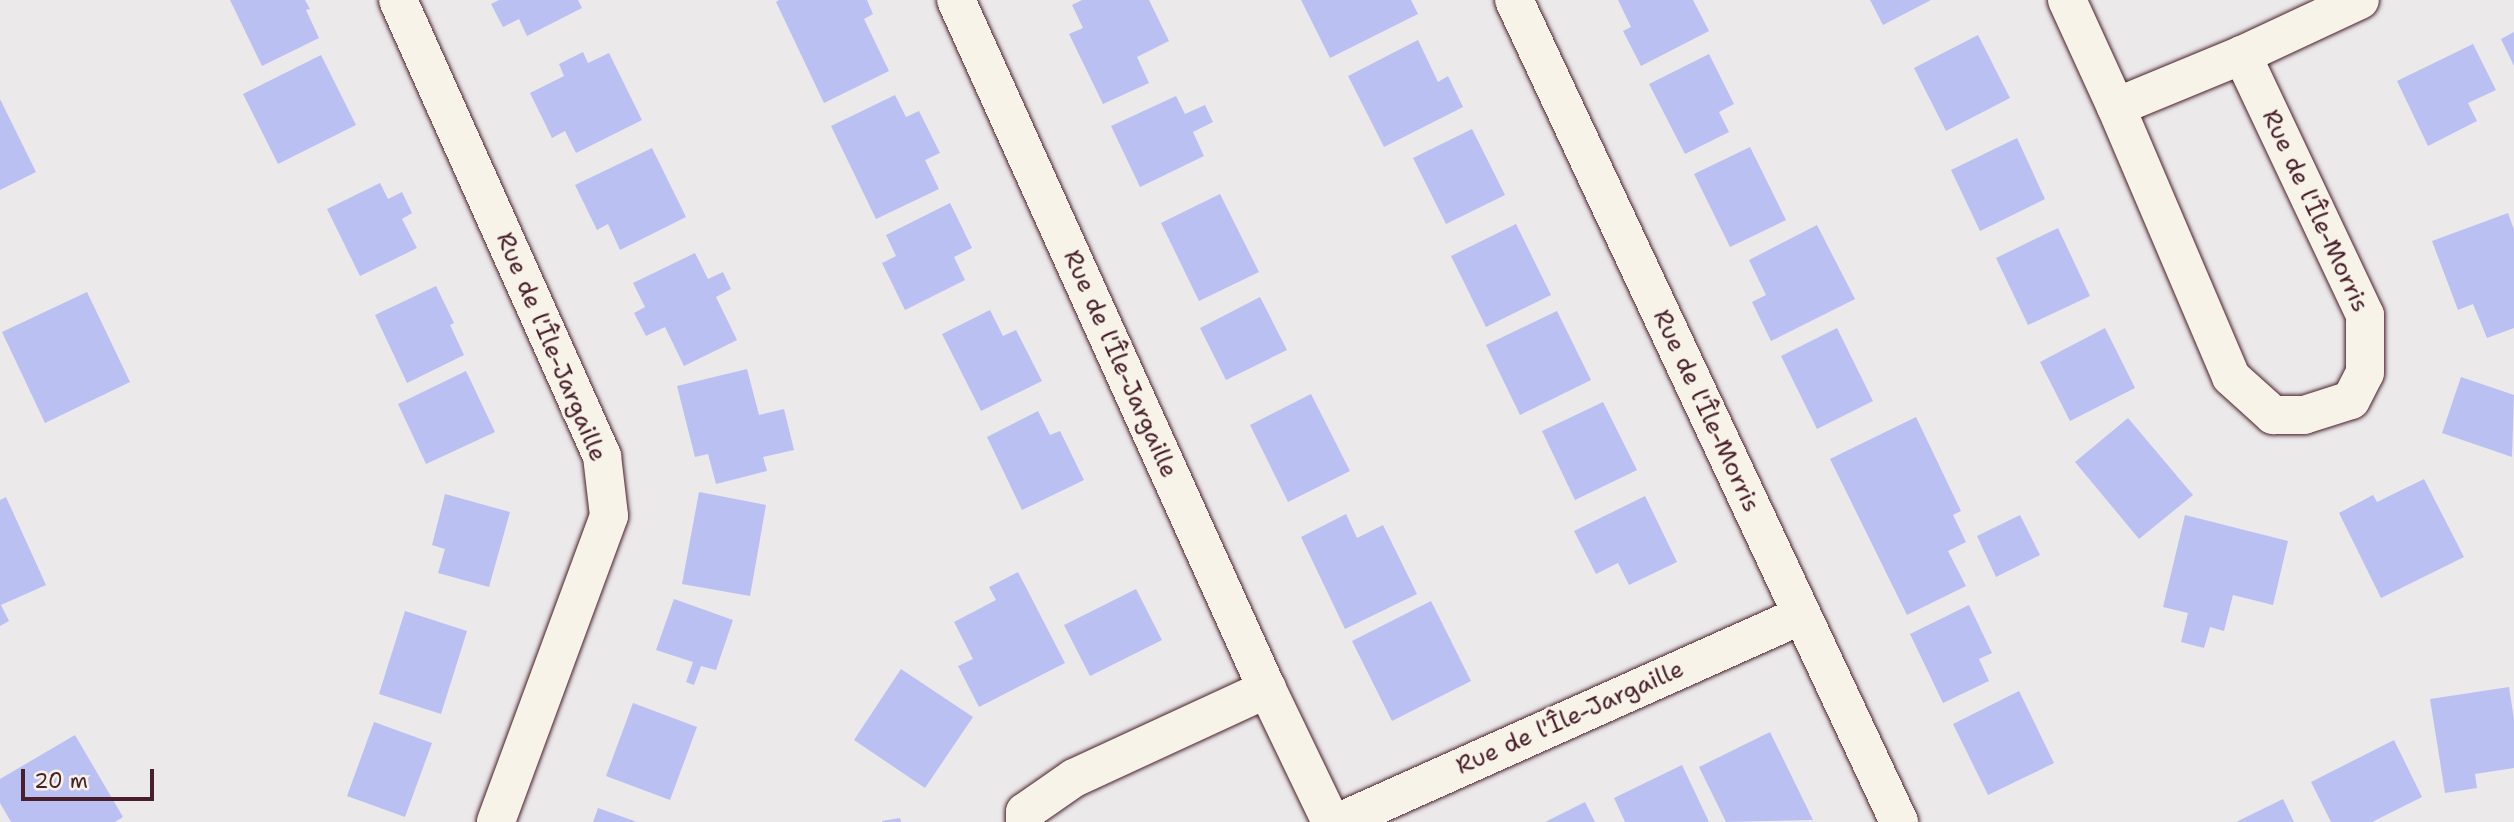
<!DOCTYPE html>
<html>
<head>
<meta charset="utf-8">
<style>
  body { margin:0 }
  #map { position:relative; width:2514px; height:822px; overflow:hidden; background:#ebe9ea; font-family:"Shantell Sans",sans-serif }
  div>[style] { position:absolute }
  .building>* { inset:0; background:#bbc0f2 }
  .roads { filter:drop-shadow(0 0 2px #4a1f2b) drop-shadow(0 0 2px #4a1f2b) }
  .street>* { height:38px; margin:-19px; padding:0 19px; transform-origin:19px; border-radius:19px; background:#f7f3e8 }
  span { translate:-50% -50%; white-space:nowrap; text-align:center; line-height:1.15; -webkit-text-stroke:6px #f7f3e8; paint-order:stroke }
  .street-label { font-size:24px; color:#4a1f2b }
  .scale { position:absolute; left:21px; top:769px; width:133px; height:32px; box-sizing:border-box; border:4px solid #4a1f2b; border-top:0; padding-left:9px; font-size:21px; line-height:24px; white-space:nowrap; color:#4a1f2b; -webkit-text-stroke:5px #f7f3e8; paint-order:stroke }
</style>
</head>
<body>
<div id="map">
  <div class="building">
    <i style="clip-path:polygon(230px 0,305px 0,310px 9px,306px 10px,319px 38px,262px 66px)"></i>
    <i style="clip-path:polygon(499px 0,578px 0,582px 8px,527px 36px,519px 19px,503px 27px,491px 4px)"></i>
    <i style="clip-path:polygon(779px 0,867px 0,873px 14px,864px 19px,889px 71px,824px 103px,776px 2px)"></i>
    <i style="clip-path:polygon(1082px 0,1149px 0,1169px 41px,1137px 57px,1149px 83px,1103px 104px,1069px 34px,1083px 28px,1072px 5px)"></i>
    <i style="clip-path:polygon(1301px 0,1411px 0,1418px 14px,1330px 58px)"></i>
    <i style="clip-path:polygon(1618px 0,1693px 0,1709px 31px,1641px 66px,1623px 31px,1631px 27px)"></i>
    <i style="clip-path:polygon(1870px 0,1931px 0,1883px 25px)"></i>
    <i style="clip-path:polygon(2514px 32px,2514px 66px,2501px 39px)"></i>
    <i style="clip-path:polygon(1978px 35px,2010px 98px,1946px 131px,1914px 68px)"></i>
    <i style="clip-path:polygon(1418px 40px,1438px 82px,1448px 76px,1463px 107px,1384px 147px,1348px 76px)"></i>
    <i style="clip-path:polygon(2473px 44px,2496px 90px,2468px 103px,2477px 121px,2428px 146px,2397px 81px)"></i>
    <i style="clip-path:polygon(583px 52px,588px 63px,609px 53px,642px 120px,576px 153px,565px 131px,552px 138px,530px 93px,564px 76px,559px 64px)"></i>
    <i style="clip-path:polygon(1709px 54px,1734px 104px,1719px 112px,1729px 132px,1685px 154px,1649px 84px)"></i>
    <i style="clip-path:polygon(321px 55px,356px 125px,278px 164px,243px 94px)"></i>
    <i style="clip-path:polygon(895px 95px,906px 117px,919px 111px,940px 153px,925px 160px,939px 189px,876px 219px,831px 126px)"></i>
    <i style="clip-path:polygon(1176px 96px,1185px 114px,1205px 105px,1213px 122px,1193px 132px,1204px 156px,1140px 187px,1111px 126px)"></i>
    <i style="clip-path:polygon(0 99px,36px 172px,0 190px)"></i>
    <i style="clip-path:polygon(1472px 129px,1505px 195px,1446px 224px,1413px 158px)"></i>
    <i style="clip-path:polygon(2017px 138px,2045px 199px,1980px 231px,1951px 170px)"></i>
    <i style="clip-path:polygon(1750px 147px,1786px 220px,1730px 247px,1694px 174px)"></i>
    <i style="clip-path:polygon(652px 148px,686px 217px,620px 250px,608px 224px,597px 230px,575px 185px)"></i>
    <i style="clip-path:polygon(380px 183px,388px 199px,402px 192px,412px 213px,402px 219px,417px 248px,360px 276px,327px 209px)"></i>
    <i style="clip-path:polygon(1220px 194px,1259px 272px,1199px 301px,1161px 223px)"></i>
    <i style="clip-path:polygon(950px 203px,972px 248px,954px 257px,965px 280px,905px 310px,882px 263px,896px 256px,886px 235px)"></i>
    <i style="clip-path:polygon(2508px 213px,2514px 230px,2514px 328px,2487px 338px,2473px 304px,2458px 310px,2432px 241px)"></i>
    <i style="clip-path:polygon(1516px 224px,1551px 295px,1486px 327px,1451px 256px)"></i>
    <i style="clip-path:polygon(1817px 225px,1855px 299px,1771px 341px,1752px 302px,1766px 295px,1749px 260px)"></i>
    <i style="clip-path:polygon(2058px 228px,2090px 296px,2028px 325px,1996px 258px)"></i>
    <i style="clip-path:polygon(695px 253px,708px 279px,723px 272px,731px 289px,716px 297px,737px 340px,684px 366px,665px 327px,646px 336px,634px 313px,645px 307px,633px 283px)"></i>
    <i style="clip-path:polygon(436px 286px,454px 323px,450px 325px,464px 355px,407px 383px,375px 315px)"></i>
    <i style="clip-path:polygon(87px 292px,130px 382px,45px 423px,2px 332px)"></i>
    <i style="clip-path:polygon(1260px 297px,1287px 350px,1226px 380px,1200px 328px)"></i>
    <i style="clip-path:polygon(990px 310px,1003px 336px,1016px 330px,1042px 381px,981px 411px,942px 334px)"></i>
    <i style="clip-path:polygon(1557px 311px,1591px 380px,1520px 415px,1486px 345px)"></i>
    <i style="clip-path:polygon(1837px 328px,1873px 401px,1817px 429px,1781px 356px)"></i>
    <i style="clip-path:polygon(2105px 328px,2135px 388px,2070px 421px,2040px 362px)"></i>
    <i style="clip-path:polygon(747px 369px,759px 415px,784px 409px,794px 450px,763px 457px,767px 471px,716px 484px,708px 454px,695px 457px,677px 386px)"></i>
    <i style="clip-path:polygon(466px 371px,495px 432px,426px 464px,398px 404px)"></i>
    <i style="clip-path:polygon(2461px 377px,2514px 395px,2512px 457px,2442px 433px)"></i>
    <i style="clip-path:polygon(1311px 394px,1350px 471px,1288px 502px,1250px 425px)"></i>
    <i style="clip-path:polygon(1603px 402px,1637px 470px,1575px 500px,1542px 431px)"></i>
    <i style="clip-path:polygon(1038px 411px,1050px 435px,1060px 431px,1084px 480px,1022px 510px,987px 437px)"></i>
    <i style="clip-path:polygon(1916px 417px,1961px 511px,1953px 515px,1966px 542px,1948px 551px,1966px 586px,1907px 615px,1830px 459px)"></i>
    <i style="clip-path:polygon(2128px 418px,2193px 495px,2139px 539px,2075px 462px)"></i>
    <i style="clip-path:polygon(2424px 479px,2464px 557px,2381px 598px,2339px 513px,2373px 495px,2377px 502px)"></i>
    <i style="clip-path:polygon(699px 492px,766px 505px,750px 596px,682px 584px)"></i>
    <i style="clip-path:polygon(445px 494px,510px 512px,489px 587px,438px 573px,445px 549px,432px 545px)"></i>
    <i style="clip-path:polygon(1645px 496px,1677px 562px,1629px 585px,1618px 563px,1596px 574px,1574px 531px)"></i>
    <i style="clip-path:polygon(6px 497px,46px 585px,1px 605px,9px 621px,0 626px,0 500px)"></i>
    <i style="clip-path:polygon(1346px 514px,1357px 538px,1383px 525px,1417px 594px,1345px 629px,1301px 537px)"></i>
    <i style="clip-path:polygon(2020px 515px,2040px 555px,1996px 577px,1977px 536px)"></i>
    <i style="clip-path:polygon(2185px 515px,2288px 541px,2273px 605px,2233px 595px,2224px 631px,2210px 627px,2204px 648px,2181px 642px,2188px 613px,2163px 607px)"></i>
    <i style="clip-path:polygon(1018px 572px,1065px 663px,979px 707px,958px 666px,973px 659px,954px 622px,996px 600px,989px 587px)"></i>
    <i style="clip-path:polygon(1136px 589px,1162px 640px,1090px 676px,1064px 625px)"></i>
    <i style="clip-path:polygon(674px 599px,733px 620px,716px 670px,701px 666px,694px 685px,686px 682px,693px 662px,656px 650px)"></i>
    <i style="clip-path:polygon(1431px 601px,1471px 681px,1392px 721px,1352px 641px)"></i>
    <i style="clip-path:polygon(1969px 605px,1992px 653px,1979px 659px,1989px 681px,1943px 703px,1910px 634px)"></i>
    <i style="clip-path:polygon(405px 611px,467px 631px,441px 714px,379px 694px)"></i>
    <i style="clip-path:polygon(901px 669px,973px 717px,925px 788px,854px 740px)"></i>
    <i style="clip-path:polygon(2509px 687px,2514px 719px,2514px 768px,2475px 774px,2477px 788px,2445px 793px,2430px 699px)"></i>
    <i style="clip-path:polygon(2019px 691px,2054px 763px,1988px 795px,1953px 724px)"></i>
    <i style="clip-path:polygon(633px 703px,697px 727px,670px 800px,606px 776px)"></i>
    <i style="clip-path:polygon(374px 722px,432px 743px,405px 817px,347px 796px)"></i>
    <i style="clip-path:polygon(1770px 732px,1813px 820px,1726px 822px,1699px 767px)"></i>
    <i style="clip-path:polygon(75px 735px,123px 817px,115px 822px,11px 822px,0 803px,0 779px)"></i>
    <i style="clip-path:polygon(2394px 740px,2422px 797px,2372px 822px,2331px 822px,2311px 782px)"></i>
    <i style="clip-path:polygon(1682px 765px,1709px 822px,1625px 822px,1614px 798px)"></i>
    <i style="clip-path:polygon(2283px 799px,2294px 822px,2236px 822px)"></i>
    <i style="clip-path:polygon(1585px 802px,1595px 822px,1545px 822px)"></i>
    <i style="clip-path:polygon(598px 808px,637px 822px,593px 822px)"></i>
    <i style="clip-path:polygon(900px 818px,901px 822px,882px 822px,882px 821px)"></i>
  </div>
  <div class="roads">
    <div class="street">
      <i style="left:398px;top:0;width:500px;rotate:65.9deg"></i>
      <i style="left:602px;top:456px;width:60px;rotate:83.3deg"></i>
      <i style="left:609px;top:516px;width:326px;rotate:110.3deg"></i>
      <i style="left:956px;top:0;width:756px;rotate:65.71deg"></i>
      <i style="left:1267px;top:689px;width:148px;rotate:64.3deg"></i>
      <i style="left:1514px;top:0;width:908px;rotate:64.9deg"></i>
      <i style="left:2067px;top:0;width:118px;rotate:65.4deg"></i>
      <i style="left:2116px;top:107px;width:136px;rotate:-22.4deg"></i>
      <i style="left:2242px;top:55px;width:130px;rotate:-25deg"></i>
      <i style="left:2116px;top:107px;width:293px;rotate:66.9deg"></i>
      <i style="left:2231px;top:377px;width:57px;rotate:42.1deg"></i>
      <i style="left:2273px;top:415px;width:31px"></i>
      <i style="left:2304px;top:415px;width:49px;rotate:-17.7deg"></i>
      <i style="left:2351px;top:400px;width:30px;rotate:-63deg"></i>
      <i style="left:2365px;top:373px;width:58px;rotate:-90deg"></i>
      <i style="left:2365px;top:315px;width:288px;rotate:-115.3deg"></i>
      <i style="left:1025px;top:822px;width:10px;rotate:-90deg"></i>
      <i style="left:1025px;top:812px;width:60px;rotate:-34.8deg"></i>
      <i style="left:1074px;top:778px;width:213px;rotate:-24.8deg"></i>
      <i style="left:1339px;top:822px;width:507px;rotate:-24.09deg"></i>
    </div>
  </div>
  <div class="street-label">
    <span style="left:2315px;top:211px;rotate:65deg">Rue de l'Île-Morris</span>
    <span style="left:551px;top:347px;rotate:67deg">Rue de l'Île-Jargaille</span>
    <span style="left:1120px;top:364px;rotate:66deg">Rue de l'Île-Jargaille</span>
    <span style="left:1706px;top:411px;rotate:65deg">Rue de l'Île-Morris</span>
    <span style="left:1570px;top:718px;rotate:-24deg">Rue de l'Île-Jargaille</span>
  </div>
  <div class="scale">20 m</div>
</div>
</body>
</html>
